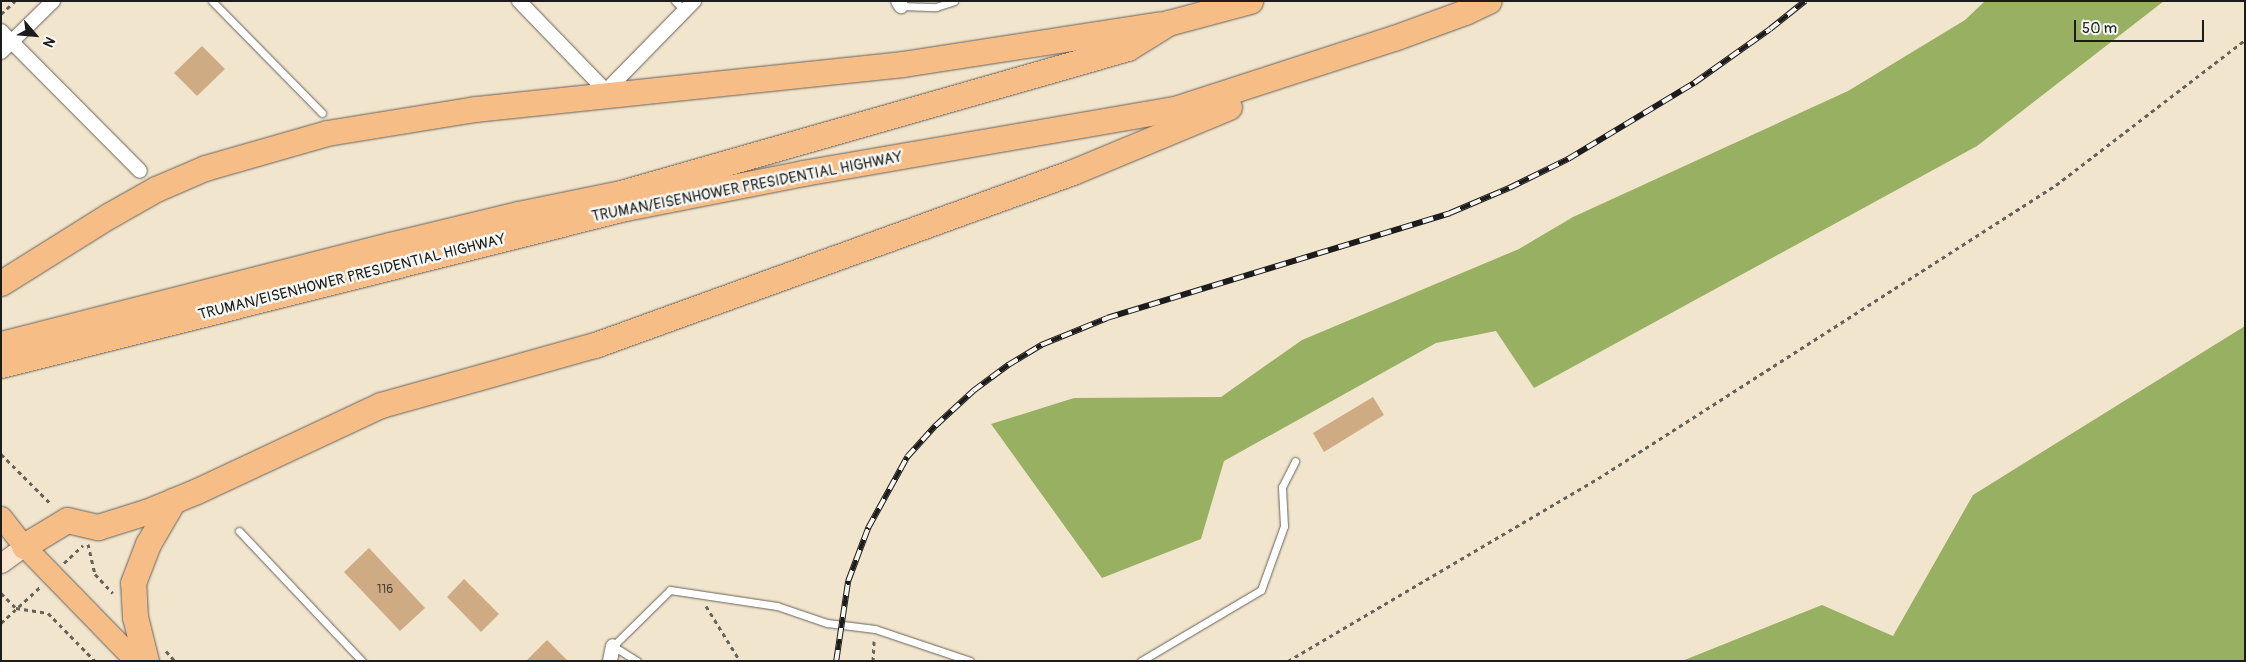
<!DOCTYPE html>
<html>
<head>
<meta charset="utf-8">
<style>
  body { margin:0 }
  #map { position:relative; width:2246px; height:662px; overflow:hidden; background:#f2e5cd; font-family:Pangolin,sans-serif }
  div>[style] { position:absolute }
  .forest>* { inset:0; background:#98b061 }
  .building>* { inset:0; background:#ceab83 }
  .path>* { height:3px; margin-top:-1.5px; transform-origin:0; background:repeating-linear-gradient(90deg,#67625a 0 4px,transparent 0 8px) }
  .roads { filter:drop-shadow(0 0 1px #67625a) drop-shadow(0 0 1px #67625a) }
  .lane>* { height:7px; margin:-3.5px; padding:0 3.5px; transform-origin:3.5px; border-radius:3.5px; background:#fff }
  .street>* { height:14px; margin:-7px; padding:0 7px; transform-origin:7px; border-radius:7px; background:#fff }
  .secondary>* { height:19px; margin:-9.5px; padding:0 9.5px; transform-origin:9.5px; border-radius:9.5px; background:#fbe5cf }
  .primary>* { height:21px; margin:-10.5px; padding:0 10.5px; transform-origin:10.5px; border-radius:10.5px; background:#f6be86 }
  .highway>* { height:25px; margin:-12.5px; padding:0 12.5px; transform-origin:12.5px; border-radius:12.5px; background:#f6be86 }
  .rail>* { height:5.5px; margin-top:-2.75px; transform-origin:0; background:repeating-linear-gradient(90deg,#f6f6f2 0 11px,#1c1c1c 0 22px); box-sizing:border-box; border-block:1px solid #1c1c1c }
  span { translate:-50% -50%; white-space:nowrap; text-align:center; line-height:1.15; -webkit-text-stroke:5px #f6f6f2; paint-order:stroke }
  .number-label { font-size:12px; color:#484036 }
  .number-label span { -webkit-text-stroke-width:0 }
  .street-label { font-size:15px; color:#1c1c1c }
  .frame { position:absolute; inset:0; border:2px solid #1c1c1c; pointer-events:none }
  .north { position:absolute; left:10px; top:10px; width:50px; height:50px; -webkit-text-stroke:4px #f6f6f2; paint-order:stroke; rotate:117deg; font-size:14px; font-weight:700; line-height:20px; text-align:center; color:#1c1c1c }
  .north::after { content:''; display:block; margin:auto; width:18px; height:22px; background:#1c1c1c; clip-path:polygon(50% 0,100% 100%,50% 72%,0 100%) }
  .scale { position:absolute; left:2074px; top:20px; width:130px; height:22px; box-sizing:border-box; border:2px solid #1c1c1c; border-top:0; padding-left:6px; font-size:15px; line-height:18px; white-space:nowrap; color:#1c1c1c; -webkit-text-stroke:4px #f6f6f2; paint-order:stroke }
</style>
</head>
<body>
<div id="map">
  <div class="forest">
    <i style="clip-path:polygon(1985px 1px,2164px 1px,1977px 146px,1534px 388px,1496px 331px,1436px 343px,1224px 461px,1201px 539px,1102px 578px,991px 424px,1074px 398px,1221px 397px,1302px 340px,1519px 249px,1573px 217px,1848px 91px,1965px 20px)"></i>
    <i style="clip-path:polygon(2245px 326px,2245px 661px,1682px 661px,1822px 605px,1893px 636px,1973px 495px)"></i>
  </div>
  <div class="building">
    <i style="clip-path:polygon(202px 46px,225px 69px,197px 96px,174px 73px)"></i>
    <i style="clip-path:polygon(1373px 397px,1384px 415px,1324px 452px,1313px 433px)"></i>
    <i style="clip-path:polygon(369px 548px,425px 608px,400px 631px,344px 572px)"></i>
    <i style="clip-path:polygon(464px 579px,499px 614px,481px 632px,447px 597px)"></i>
    <i style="clip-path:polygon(547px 640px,568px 661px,526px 661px)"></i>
  </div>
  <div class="path">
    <i style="left:1px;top:14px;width:19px;rotate:-43deg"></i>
    <i style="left:1px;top:454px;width:72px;rotate:45deg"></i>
    <i style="left:88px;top:544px;width:31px;rotate:77deg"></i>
    <i style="left:95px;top:574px;width:26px;rotate:47deg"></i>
    <i style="left:64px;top:563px;width:26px;rotate:-43deg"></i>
    <i style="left:1px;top:593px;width:21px;rotate:45deg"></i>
    <i style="left:16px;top:608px;width:32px;rotate:9deg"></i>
    <i style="left:48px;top:613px;width:67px;rotate:45.6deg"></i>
    <i style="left:706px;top:606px;width:65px;rotate:58.3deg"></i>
    <i style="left:1px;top:623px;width:53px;rotate:-42.7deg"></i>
    <i style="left:166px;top:651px;width:13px;rotate:48deg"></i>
    <i style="left:873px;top:661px;width:20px;rotate:-87deg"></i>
    <i style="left:1288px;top:661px;width:368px;rotate:-30.5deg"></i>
    <i style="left:1605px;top:474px;width:536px;rotate:-32.65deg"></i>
    <i style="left:2056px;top:185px;width:238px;rotate:-37.5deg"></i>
  </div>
  <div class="roads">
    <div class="lane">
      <i style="left:212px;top:1px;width:157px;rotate:45.5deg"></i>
      <i style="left:675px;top:1px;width:14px;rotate:45deg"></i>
      <i style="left:901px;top:6px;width:35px;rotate:2deg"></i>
      <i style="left:936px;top:7px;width:19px;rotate:-18deg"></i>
      <i style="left:239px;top:531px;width:179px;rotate:46.6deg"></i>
      <i style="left:637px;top:661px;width:28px;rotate:-148deg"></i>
      <i style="left:613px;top:646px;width:80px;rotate:-44.5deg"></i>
      <i style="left:670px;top:590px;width:108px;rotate:8.5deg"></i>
      <i style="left:777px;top:606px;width:53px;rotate:18.8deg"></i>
      <i style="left:827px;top:623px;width:48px;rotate:7.1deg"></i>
      <i style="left:875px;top:629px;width:100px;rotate:18.6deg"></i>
      <i style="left:1141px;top:661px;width:139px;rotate:-30.6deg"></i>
      <i style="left:1261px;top:590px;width:68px;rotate:-70.2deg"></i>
      <i style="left:1284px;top:526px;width:39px;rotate:-93deg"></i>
      <i style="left:1282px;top:487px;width:29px;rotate:-63deg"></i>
    </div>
    <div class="street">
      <i style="left:519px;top:1px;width:125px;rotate:46deg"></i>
      <i style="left:606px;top:91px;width:126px;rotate:-45.6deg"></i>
      <i style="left:898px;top:1px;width:6px;rotate:59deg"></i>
      <i style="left:1px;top:31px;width:197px;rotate:45.2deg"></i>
      <i style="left:1px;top:52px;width:73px;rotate:-44.4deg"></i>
      <i style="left:610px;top:661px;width:15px;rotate:-79deg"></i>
    </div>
    <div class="secondary">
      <i style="left:1px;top:563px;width:29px;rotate:-36deg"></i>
    </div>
    <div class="primary">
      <i style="left:1px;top:517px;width:37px;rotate:52deg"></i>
      <i style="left:24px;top:546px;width:161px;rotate:45.8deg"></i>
    </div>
    <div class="highway">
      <i style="left:1px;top:283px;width:128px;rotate:-32deg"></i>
      <i style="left:110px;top:215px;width:53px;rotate:-29.5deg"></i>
      <i style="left:156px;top:189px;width:53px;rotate:-23.2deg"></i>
      <i style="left:205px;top:168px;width:127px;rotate:-16deg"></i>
      <i style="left:327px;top:133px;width:150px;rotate:-9.2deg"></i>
      <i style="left:475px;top:109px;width:430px;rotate:-6deg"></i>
      <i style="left:903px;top:64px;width:260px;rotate:-8.8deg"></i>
      <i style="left:1px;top:344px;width:401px;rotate:-14.3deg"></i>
      <i style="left:390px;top:245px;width:132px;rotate:-13.6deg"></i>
      <i style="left:518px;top:214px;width:105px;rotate:-11.5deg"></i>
      <i style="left:621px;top:193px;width:527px;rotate:-15.96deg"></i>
      <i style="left:1128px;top:48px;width:47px;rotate:-32deg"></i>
      <i style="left:1168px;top:23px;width:85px;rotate:-15deg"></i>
      <i style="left:1px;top:365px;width:643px;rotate:-14.12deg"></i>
      <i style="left:625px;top:208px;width:181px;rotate:-11.1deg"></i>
      <i style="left:803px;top:173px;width:381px;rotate:-9.8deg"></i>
      <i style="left:1178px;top:108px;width:227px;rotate:-18deg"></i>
      <i style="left:1394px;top:38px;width:76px;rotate:-20.1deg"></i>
      <i style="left:1465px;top:12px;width:26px;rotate:-25deg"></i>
      <i style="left:24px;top:546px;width:50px;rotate:-31.2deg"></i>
      <i style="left:67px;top:520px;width:32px;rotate:13deg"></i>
      <i style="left:98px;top:527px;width:50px;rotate:-17.4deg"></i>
      <i style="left:146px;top:512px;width:55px;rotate:-22.4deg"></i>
      <i style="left:197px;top:491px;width:203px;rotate:-25.1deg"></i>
      <i style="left:381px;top:405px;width:222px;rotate:-15.7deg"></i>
      <i style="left:595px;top:345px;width:508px;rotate:-19.9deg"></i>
      <i style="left:1073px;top:172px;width:169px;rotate:-22.6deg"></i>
      <i style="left:146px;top:661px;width:45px;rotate:-104deg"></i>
      <i style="left:135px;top:617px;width:34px;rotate:-93deg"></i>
      <i style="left:133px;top:583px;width:42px;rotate:-69deg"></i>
      <i style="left:148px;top:544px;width:50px;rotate:-59.8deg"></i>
    </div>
  </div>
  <div class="rail">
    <i style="left:836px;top:661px;width:81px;rotate:-81.5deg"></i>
    <i style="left:848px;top:581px;width:57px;rotate:-69.3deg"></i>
    <i style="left:868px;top:528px;width:81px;rotate:-61.2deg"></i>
    <i style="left:907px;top:457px;width:42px;rotate:-47.9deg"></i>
    <i style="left:935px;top:426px;width:52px;rotate:-42.6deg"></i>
    <i style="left:973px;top:391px;width:44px;rotate:-36.6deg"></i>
    <i style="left:1008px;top:365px;width:39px;rotate:-31deg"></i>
    <i style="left:1041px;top:345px;width:71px;rotate:-22.2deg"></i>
    <i style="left:1107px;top:318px;width:359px;rotate:-17deg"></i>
    <i style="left:1450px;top:213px;width:64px;rotate:-23deg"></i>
    <i style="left:1509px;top:188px;width:66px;rotate:-26.2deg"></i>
    <i style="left:1568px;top:159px;width:147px;rotate:-31.1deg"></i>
    <i style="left:1694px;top:83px;width:93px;rotate:-35.4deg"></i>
    <i style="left:1770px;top:29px;width:45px;rotate:-38.7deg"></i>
  </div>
  <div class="number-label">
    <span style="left:385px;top:590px">116</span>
  </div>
  <div class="street-label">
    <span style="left:747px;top:187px;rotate:-11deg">TRUMAN/EISENHOWER PRESIDENTIAL HIGHWAY</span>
    <span style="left:352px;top:277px;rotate:-14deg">TRUMAN/EISENHOWER PRESIDENTIAL HIGHWAY</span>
  </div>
  <div class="frame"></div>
  <div class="north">N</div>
  <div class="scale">50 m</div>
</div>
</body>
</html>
